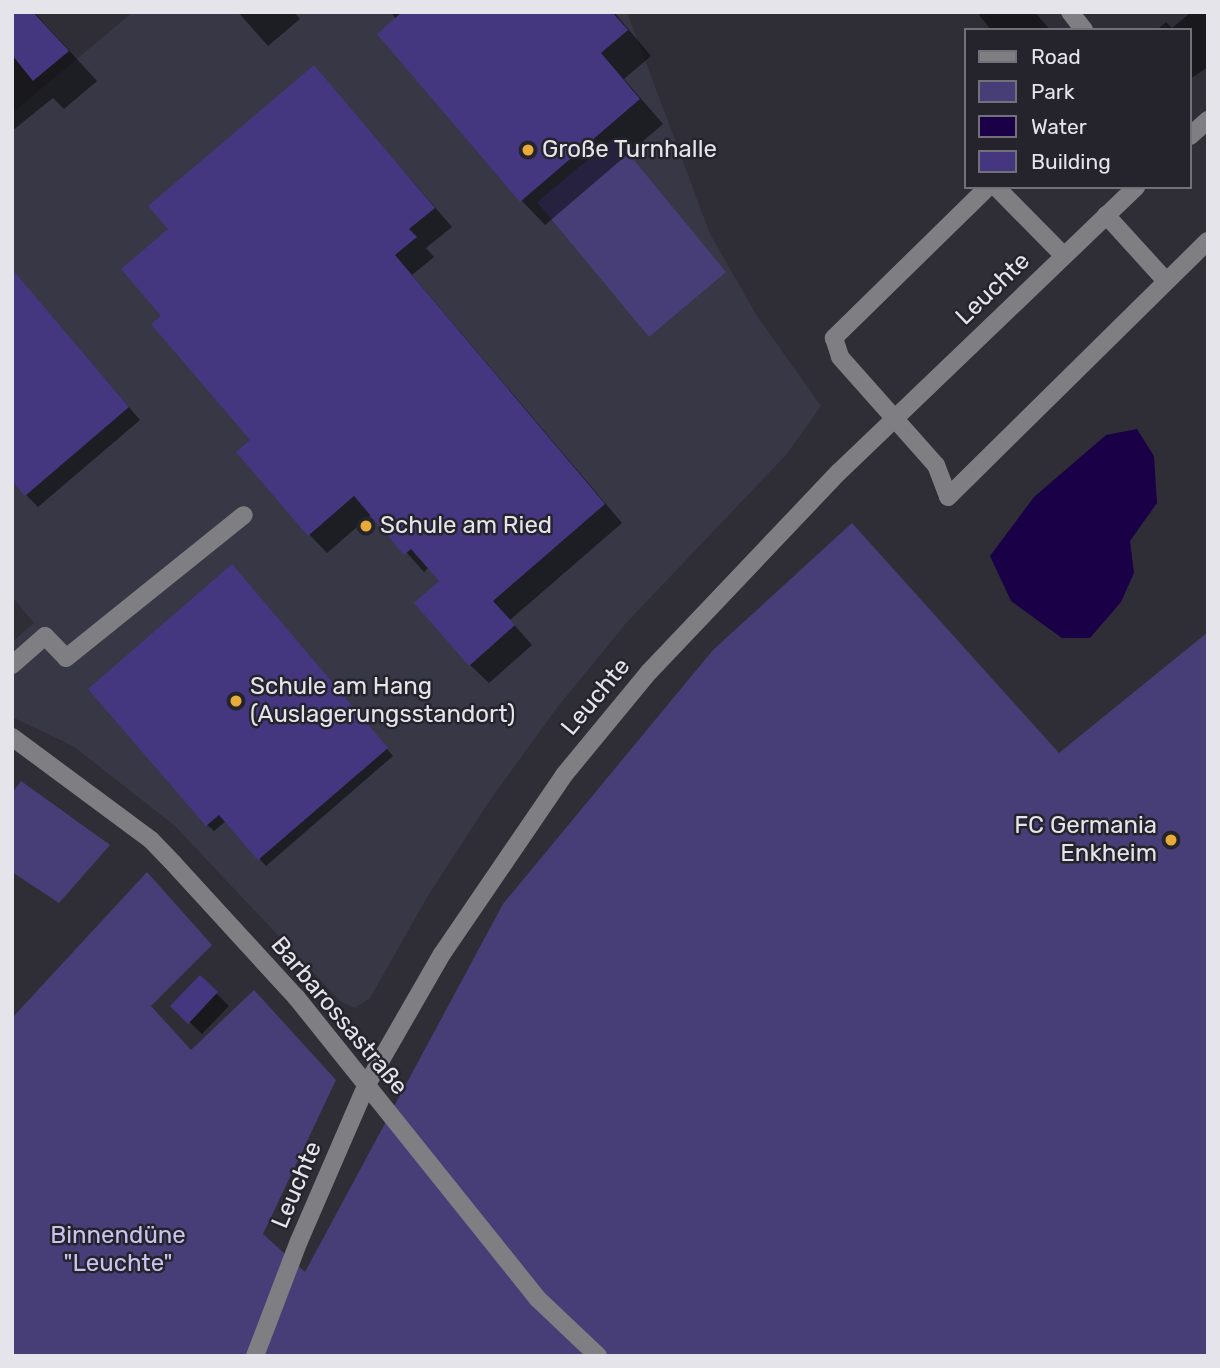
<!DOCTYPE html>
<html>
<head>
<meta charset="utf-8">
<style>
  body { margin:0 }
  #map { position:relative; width:1220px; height:1368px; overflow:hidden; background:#2f2e37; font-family:Rubik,sans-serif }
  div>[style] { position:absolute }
  .built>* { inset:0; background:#383745 }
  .green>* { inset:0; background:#473e77 }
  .water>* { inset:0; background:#1a0047 }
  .shadow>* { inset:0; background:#0007 }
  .building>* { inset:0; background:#45377f }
  .minor>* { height:18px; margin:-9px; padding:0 9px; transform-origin:9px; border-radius:9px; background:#7f7f83 }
  .dots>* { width:19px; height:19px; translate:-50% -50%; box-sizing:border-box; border:4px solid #25242d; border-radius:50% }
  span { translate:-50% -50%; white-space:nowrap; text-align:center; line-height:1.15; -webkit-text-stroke:5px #25242d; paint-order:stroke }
  .poi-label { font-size:24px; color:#e5e4ea }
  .left { translate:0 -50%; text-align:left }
  .right { translate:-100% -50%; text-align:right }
  .street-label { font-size:24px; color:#e5e4ea }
  .park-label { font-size:24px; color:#c8c4ef }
  .frame { position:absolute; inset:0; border:14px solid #e5e4ea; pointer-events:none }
  .legend { position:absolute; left:964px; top:28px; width:228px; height:161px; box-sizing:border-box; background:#25242d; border:2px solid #727179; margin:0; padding:9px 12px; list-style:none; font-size:21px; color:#e5e4ea }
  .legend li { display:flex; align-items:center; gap:14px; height:35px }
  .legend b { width:35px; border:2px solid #727179 }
</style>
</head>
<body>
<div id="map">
  <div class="built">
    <i style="clip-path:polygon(133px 12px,627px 12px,710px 234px,757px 316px,821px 406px,786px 455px,627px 622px,556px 709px,488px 803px,426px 899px,370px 998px,355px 1008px,340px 1001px,174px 825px,73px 746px,12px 717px,12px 642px,34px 623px,12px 597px,12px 113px)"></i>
  </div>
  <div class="green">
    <i style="clip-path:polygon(615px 137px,726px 272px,649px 337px,537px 202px)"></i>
    <i style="clip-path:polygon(852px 523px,1059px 753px,1208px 632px,1208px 1356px,12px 1356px,12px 1018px,147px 872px,212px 945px,151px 1006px,191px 1050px,254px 990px,336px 1080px,263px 1234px,305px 1272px,503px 904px,713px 650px)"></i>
    <i style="clip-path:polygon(21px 781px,110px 845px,59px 903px,12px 872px,12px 793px)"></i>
  </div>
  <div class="water">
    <i style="clip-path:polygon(1137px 429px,1154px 456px,1157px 503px,1130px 541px,1134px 573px,1121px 602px,1090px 638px,1062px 638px,1011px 601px,990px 556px,1034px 497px,1106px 435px)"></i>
  </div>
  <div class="shadow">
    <i style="clip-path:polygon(12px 12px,34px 12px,97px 81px,64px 109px,53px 98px,12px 131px)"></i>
    <i style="clip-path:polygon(238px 12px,294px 12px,300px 19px,268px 46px)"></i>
    <i style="clip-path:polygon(391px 12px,614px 12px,651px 56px,624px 79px,663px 124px,545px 225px,521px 200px)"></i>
    <i style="clip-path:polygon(982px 12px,1035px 12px,1050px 30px,991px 30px,979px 15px)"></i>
    <i style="clip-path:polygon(1191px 12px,1208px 12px,1208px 67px,1190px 79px,1190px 30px,1157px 30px,1166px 22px,1172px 28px)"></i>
    <i style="clip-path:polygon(314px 67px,452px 227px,426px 248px,434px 257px,412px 275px,622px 523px,510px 620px,532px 645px,489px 683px,470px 665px,442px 581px,429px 567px,424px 572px,372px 514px,327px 553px,309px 534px,253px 440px,163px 316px,170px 230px)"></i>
    <i style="clip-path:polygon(12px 270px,140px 420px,38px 507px,26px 495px)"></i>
    <i style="clip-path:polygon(239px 573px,393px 756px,266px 866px,226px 821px,214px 831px,207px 825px)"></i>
    <i style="clip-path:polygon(200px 977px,229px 1006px,202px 1034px,173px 1006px)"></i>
  </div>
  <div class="building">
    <i style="clip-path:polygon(12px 12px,33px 12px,69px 51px,33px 81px,12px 55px)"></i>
    <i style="clip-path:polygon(402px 12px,612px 12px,628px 30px,601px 53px,640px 99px,520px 202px,377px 34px)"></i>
    <i style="clip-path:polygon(314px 65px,435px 208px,409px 229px,417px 237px,395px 255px,605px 504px,493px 601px,515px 625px,469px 666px,414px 603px,439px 581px,411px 549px,404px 555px,354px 496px,308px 536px,236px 452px,250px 440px,151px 324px,161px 316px,121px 269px,168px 229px,148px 206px)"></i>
    <i style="clip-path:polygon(12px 269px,129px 407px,25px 496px,12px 481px)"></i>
    <i style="clip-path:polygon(232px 564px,388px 748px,258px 860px,219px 815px,206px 826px,88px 689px)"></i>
    <i style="clip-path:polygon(200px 975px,218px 992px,188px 1024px,170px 1006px)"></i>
  </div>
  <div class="minor">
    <i style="left:1070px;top:12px;width:23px;rotate:52deg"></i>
    <i style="left:1190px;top:136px;width:24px;rotate:-42deg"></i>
    <i style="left:988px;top:187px;width:216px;rotate:135.6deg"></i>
    <i style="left:834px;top:338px;width:20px;rotate:72deg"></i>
    <i style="left:840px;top:357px;width:144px;rotate:48.4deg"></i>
    <i style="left:936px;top:465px;width:34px;rotate:69deg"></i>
    <i style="left:948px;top:497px;width:365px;rotate:-44.6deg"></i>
    <i style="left:996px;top:187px;width:95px;rotate:45.4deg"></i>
    <i style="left:1106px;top:215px;width:89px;rotate:47.7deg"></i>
    <i style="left:12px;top:665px;width:44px;rotate:-41.3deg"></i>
    <i style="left:45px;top:636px;width:30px;rotate:46deg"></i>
    <i style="left:66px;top:658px;width:228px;rotate:-38.8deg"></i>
    <i style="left:12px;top:737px;width:173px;rotate:36.5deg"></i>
    <i style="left:151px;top:840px;width:33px;rotate:46deg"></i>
    <i style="left:174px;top:864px;width:180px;rotate:47.5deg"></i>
    <i style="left:296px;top:997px;width:387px;rotate:51.3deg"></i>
    <i style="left:538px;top:1299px;width:83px;rotate:43.5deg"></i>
    <i style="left:255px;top:1356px;width:123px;rotate:-69.1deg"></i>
    <i style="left:299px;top:1241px;width:169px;rotate:-66.6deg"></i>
    <i style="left:366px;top:1086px;width:152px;rotate:-60.1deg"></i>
    <i style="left:442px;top:954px;width:217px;rotate:-55.7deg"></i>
    <i style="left:564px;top:775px;width:134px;rotate:-50.5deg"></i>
    <i style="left:649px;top:672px;width:276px;rotate:-46.5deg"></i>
    <i style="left:839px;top:472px;width:412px;rotate:-43.8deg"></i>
  </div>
  <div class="dots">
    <i style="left:528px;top:150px;background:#e8ab37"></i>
    <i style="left:366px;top:526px;background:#e8ab37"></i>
    <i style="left:236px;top:701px;background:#e8ab37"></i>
    <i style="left:1171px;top:840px;background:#e8ab37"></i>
  </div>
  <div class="poi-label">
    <span class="left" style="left:542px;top:150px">Große Turnhalle</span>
    <span class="left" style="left:380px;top:526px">Schule am Ried</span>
    <span class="left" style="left:250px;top:701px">Schule am Hang<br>(Auslagerungsstandort)</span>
    <span class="right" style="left:1157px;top:840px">FC Germania<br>Enkheim</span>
  </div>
  <div class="street-label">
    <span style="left:993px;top:289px;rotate:-44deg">Leuchte</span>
    <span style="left:596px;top:697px;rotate:-50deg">Leuchte</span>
    <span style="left:339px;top:1016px;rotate:50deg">Barbarossastraße</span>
    <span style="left:297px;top:1185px;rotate:-67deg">Leuchte</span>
  </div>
  <div class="park-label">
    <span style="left:118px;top:1250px">Binnendüne<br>"Leuchte"</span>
  </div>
  <div class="frame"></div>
  <ul class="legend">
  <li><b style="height:9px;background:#7f7f83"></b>Road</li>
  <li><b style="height:19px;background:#473e77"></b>Park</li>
  <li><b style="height:19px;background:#1a0047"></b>Water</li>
  <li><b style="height:19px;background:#45377f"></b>Building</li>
  </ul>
</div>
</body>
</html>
